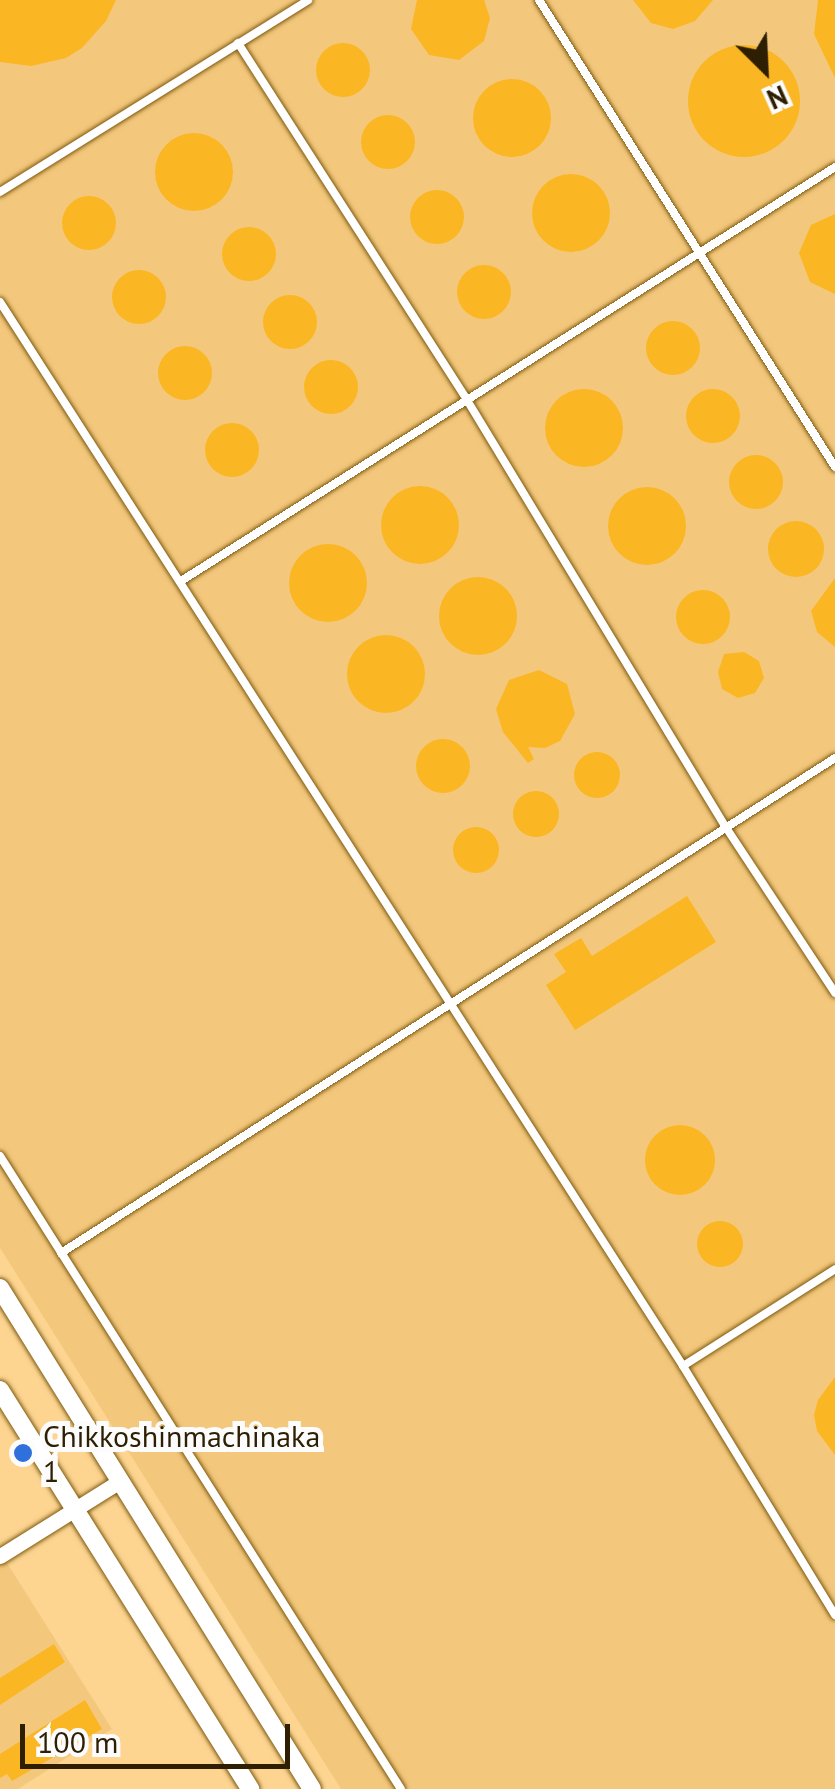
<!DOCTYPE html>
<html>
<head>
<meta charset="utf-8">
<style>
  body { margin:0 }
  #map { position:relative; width:835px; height:1789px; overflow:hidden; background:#fdd591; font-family:"PT Sans",sans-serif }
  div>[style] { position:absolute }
  .built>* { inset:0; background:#f4c87c }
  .building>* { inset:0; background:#fab623 }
  .round { border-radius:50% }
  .roads { filter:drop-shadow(0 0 2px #7e5a0f) drop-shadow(0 0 2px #7e5a0f) }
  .service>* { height:8px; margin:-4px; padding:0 4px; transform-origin:4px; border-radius:4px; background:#fff }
  .minor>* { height:15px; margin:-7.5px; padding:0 7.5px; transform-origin:7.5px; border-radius:7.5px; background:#fff }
  .tertiary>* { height:18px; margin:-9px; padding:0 9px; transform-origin:9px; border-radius:9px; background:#fff }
  .dots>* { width:28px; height:28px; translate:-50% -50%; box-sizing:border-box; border:5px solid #fcfcfc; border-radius:50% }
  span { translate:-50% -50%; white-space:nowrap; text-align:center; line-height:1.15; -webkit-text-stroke:10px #fcfcfc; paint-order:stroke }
  .poi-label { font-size:30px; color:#2e1f03 }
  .left { translate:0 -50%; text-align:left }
  .north { position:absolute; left:715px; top:20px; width:100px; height:100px; -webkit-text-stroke:8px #fcfcfc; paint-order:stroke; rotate:156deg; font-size:28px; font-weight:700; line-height:40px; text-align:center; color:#2e1f03 }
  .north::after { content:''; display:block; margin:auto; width:35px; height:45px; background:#2e1f03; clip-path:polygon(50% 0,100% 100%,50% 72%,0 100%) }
  .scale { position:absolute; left:20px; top:1724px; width:270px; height:45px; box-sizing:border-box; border:5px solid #2e1f03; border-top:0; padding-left:12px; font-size:30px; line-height:35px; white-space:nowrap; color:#2e1f03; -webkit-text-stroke:8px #fcfcfc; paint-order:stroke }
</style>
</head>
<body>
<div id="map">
  <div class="built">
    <i style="clip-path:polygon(0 0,835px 0,835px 1789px,341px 1789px,0 1248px)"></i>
    <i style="clip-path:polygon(0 1552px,112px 1729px,18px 1789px,0 1789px)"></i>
  </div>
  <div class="building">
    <i style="clip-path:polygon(0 0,116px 0,106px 21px,82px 48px,66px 58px,31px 66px,0 62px)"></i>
    <i style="clip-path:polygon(417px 0,484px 0,490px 18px,484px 41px,459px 60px,429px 55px,411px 29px)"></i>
    <i style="clip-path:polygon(633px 0,713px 0,695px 21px,673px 29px,651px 23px)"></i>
    <i style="clip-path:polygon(818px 0,835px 0,835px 78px,814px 34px)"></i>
    <i class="round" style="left:316px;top:43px;width:54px;height:54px"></i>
    <i class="round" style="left:688px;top:45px;width:112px;height:112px"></i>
    <i class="round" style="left:473px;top:79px;width:78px;height:78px"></i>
    <i class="round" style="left:361px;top:115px;width:54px;height:54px"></i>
    <i class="round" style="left:155px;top:133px;width:78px;height:78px"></i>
    <i class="round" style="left:532px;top:174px;width:78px;height:78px"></i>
    <i class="round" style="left:410px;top:190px;width:54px;height:54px"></i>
    <i class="round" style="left:62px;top:196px;width:54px;height:54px"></i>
    <i style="clip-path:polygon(835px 214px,835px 294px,810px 282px,799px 253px,811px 225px)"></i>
    <i class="round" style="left:222px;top:227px;width:54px;height:54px"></i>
    <i class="round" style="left:457px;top:265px;width:54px;height:54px"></i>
    <i class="round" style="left:112px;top:270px;width:54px;height:54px"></i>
    <i class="round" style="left:263px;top:295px;width:54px;height:54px"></i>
    <i class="round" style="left:646px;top:321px;width:54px;height:54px"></i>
    <i class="round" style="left:158px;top:346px;width:54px;height:54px"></i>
    <i class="round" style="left:304px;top:360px;width:54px;height:54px"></i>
    <i class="round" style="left:686px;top:389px;width:54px;height:54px"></i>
    <i class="round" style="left:545px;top:389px;width:78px;height:78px"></i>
    <i class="round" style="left:205px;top:423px;width:54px;height:54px"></i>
    <i class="round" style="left:729px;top:455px;width:54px;height:54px"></i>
    <i class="round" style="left:381px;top:486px;width:78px;height:78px"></i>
    <i class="round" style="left:608px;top:487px;width:78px;height:78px"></i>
    <i class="round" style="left:768px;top:521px;width:56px;height:56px"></i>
    <i class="round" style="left:289px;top:544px;width:78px;height:78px"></i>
    <i class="round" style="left:439px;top:577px;width:78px;height:78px"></i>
    <i style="clip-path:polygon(835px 578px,835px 647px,817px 632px,811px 611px)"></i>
    <i class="round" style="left:676px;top:590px;width:54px;height:54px"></i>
    <i class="round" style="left:347px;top:635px;width:78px;height:78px"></i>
    <i style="clip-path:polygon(744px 652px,759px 661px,764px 678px,755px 693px,738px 698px,722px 689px,718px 672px,724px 654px)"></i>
    <i style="clip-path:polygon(539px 670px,567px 684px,575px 714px,560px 741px,545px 748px,528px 747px,534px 759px,528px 763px,503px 732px,496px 709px,509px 680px)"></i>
    <i class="round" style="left:416px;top:739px;width:54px;height:54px"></i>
    <i class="round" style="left:574px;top:752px;width:46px;height:46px"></i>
    <i class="round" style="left:513px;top:791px;width:46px;height:46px"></i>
    <i class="round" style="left:453px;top:827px;width:46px;height:46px"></i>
    <i style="clip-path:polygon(687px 896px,716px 942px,575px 1030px,546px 985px,566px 972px,554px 954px,581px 938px,592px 956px)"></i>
    <i class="round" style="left:645px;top:1125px;width:70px;height:70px"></i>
    <i class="round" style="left:697px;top:1221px;width:46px;height:46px"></i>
    <i style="clip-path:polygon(835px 1377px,835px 1455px,817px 1431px,814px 1415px,818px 1400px)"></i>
    <i style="clip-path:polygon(54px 1644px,65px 1662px,0 1705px,0 1678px)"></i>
    <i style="clip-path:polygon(85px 1700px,102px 1729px,12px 1781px,7px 1774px,0 1778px,0 1754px)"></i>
  </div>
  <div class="roads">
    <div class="service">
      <i style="left:539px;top:0;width:553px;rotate:57.63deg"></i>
      <i style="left:238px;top:43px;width:424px;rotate:57.3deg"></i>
      <i style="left:467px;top:400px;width:498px;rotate:58.8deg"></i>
      <i style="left:725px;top:826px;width:200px;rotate:56.6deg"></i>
      <i style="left:0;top:192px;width:363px;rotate:-31.9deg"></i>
      <i style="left:0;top:302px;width:1264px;rotate:57.3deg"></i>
      <i style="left:683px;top:1366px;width:292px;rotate:58.6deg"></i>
      <i style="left:181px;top:581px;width:774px;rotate:-32.33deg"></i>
      <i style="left:0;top:1156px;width:749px;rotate:57.65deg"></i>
      <i style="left:61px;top:1253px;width:919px;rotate:-32.6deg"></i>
      <i style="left:683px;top:1366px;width:180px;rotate:-32.5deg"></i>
    </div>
    <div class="minor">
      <i style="left:0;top:1556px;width:142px;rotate:-32deg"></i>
    </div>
    <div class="tertiary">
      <i style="left:0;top:1288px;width:590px;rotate:58.09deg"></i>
      <i style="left:0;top:1390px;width:471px;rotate:57.9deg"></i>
    </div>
  </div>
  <div class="dots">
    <i style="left:23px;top:1453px;background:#2f70dd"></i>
  </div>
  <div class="poi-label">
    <span class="left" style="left:43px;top:1453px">Chikkoshinmachinaka<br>1</span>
  </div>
  <div class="north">N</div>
  <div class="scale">100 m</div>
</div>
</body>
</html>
